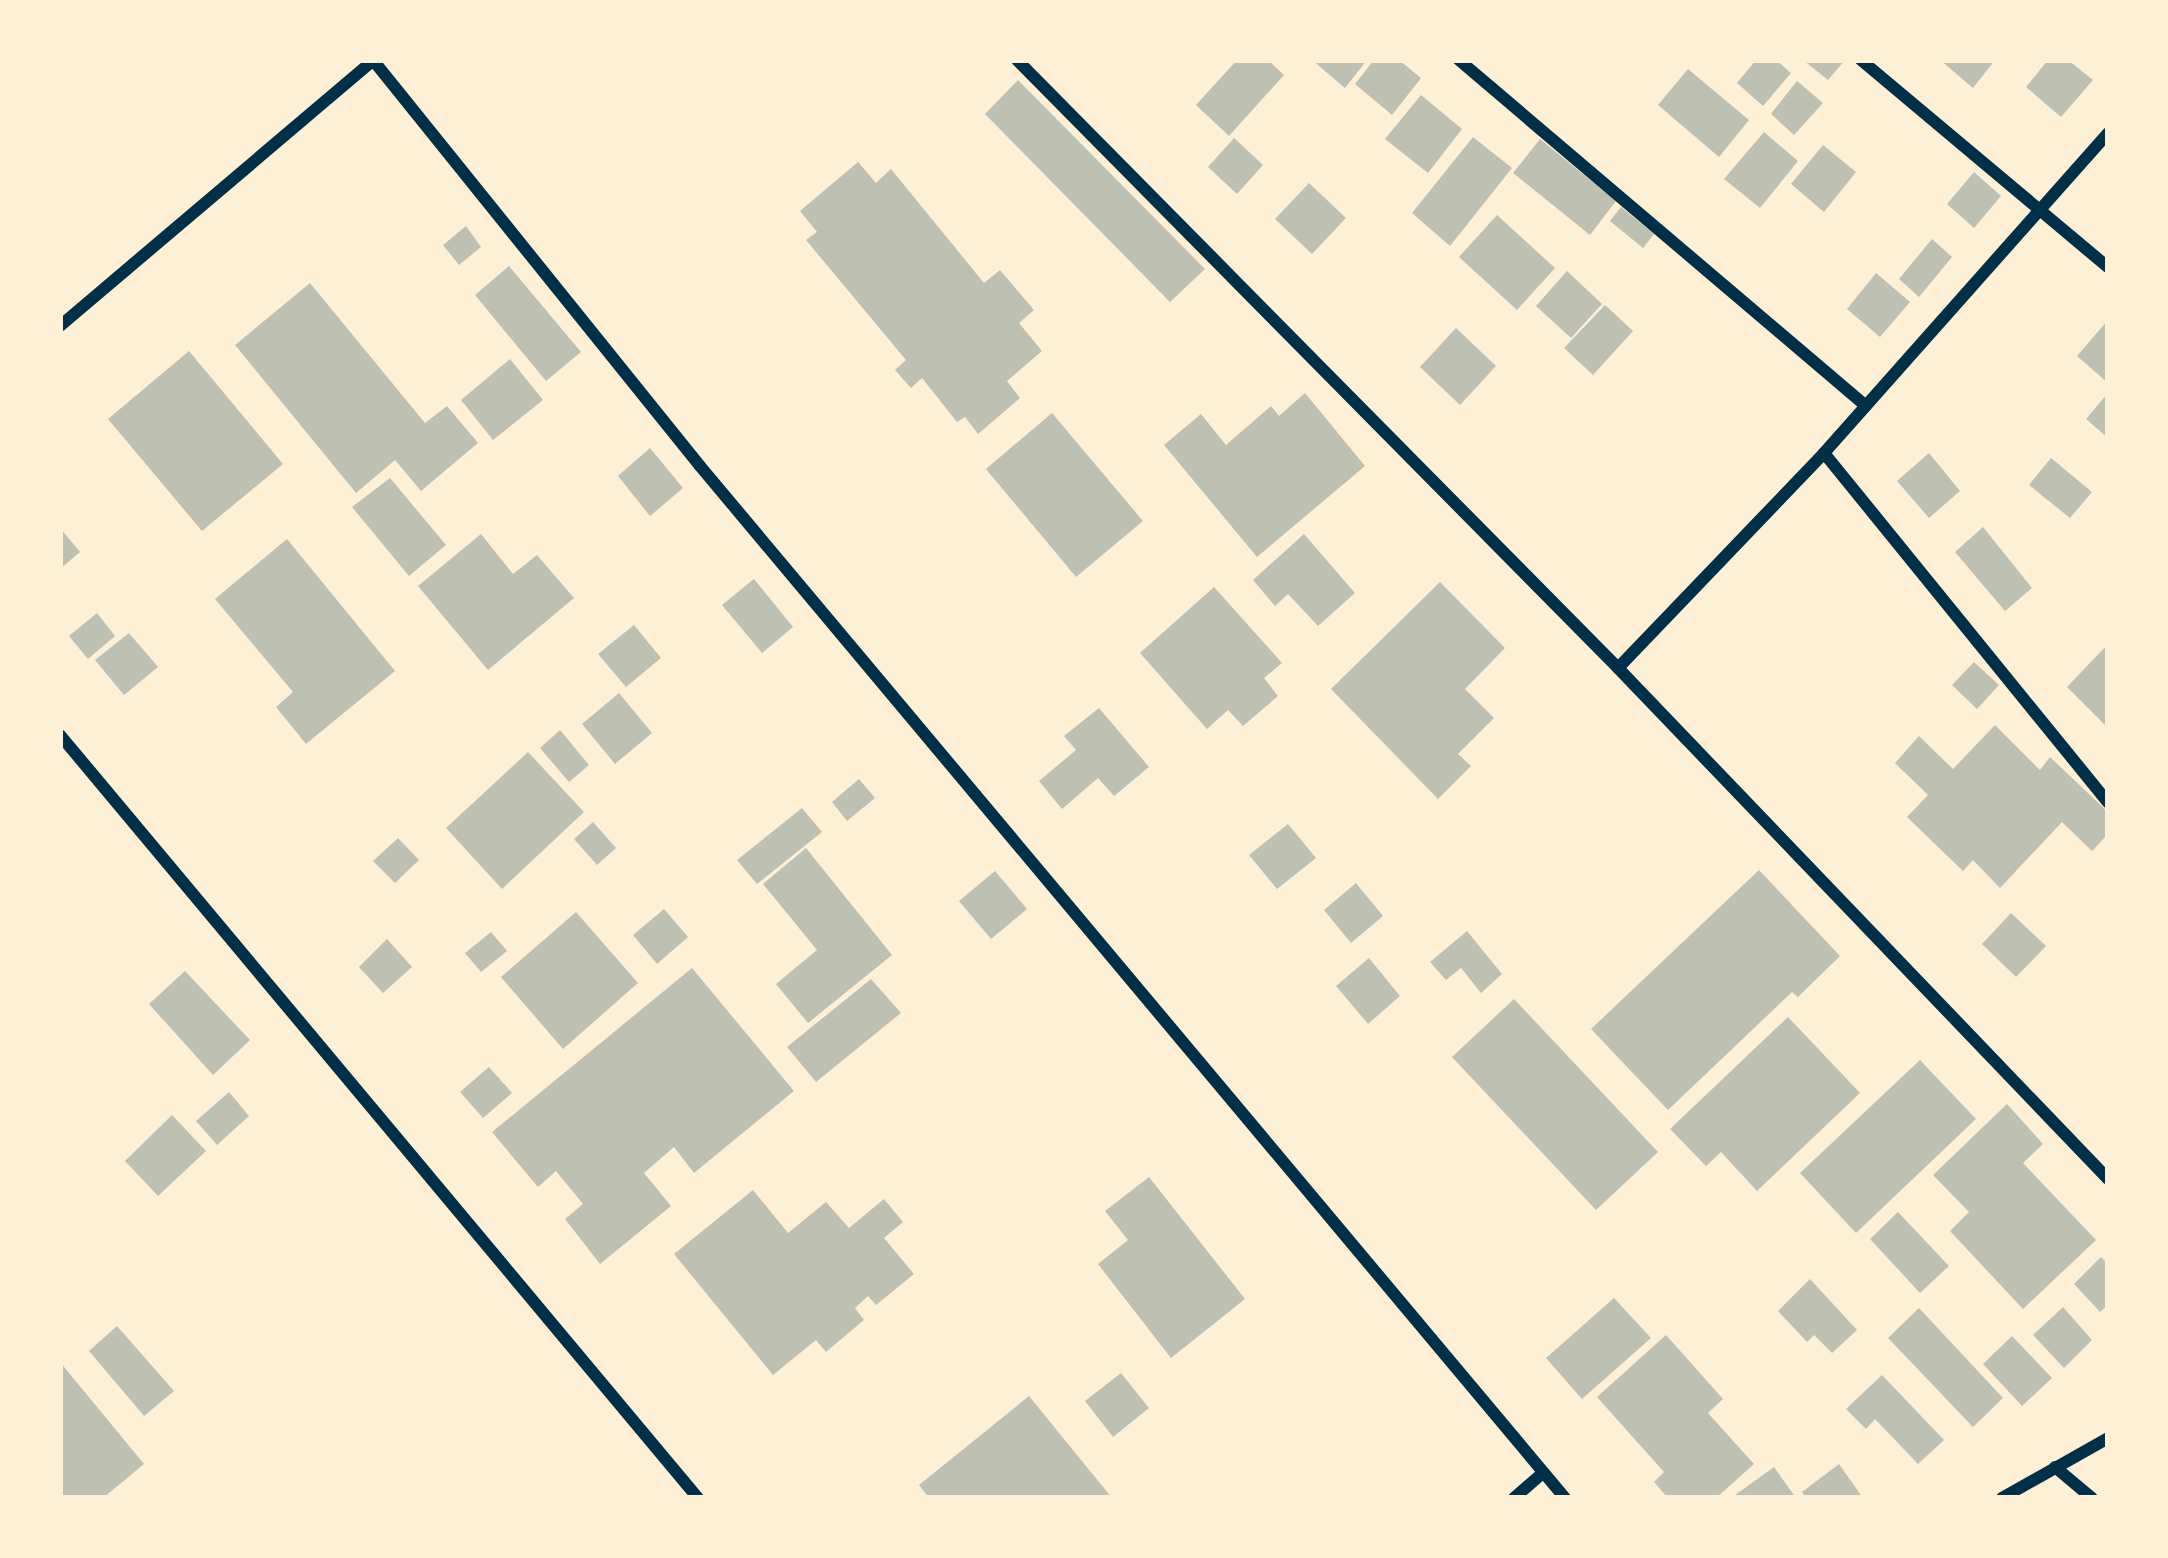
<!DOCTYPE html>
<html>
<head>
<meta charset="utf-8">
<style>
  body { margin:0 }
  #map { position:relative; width:2168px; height:1558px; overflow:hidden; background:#fdf0d5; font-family:"IBM Plex Sans",sans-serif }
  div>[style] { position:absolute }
  .building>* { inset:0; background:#bec0b2 }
  .minor>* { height:12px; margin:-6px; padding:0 6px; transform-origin:6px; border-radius:6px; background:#003049 }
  span { translate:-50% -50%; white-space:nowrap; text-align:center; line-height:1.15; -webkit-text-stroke:9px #fdf0d5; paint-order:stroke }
  .frame { position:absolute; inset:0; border:63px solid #fdf0d5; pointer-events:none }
</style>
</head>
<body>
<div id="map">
  <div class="building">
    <i style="clip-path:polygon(1237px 60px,1268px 60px,1284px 75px,1229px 136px,1196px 105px)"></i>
    <i style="clip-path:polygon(1312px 60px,1367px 60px,1345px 88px)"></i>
    <i style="clip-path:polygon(1374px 60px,1399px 60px,1421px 78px,1392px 115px,1355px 84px)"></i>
    <i style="clip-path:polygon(1756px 60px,1776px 60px,1791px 73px,1763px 106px,1737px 83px)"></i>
    <i style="clip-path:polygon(1803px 60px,1845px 60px,1828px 80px)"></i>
    <i style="clip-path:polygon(1940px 60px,1995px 60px,1973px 88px)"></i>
    <i style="clip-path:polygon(2048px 60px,2068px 60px,2093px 80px,2061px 117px,2026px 87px)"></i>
    <i style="clip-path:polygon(1688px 69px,1749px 120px,1719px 157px,1658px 105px)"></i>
    <i style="clip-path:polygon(1018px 80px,1205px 269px,1170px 302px,985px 114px)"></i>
    <i style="clip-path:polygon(1797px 81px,1823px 103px,1794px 135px,1771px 114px)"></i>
    <i style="clip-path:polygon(1421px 95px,1462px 129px,1428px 173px,1385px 139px)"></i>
    <i style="clip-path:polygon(1764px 132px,1798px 161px,1760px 208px,1724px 179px)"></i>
    <i style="clip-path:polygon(1473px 137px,1512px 168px,1450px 246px,1412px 213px)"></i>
    <i style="clip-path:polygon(1234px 138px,1263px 165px,1237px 194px,1208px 167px)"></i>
    <i style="clip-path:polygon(1540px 139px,1616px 201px,1590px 235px,1513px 173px)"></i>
    <i style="clip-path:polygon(1823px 145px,1856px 172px,1824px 212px,1791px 184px)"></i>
    <i style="clip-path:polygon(858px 162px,876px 183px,891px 169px,984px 283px,1000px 270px,1034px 310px,1019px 323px,1042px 351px,1007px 381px,1020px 398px,978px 434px,965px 417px,957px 422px,922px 378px,911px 388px,895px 370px,906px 360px,806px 240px,817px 232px,800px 211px)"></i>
    <i style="clip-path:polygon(1974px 172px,2001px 196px,1974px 228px,1947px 204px)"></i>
    <i style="clip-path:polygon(1309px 183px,1346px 218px,1312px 254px,1275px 219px)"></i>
    <i style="clip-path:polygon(1621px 207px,1654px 234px,1643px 248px,1610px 221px)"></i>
    <i style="clip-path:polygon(1497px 215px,1555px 268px,1517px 310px,1459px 257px)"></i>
    <i style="clip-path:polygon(466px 226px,481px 247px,459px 265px,443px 245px)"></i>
    <i style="clip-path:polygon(1932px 239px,1952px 257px,1919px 297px,1899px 279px)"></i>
    <i style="clip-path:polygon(509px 266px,581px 352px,546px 381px,475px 295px)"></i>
    <i style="clip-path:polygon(1567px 271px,1602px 304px,1571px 338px,1536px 306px)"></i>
    <i style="clip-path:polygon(1876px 273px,1910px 302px,1880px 337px,1847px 309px)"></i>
    <i style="clip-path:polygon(310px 283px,425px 423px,447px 406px,478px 443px,421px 491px,395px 460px,356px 493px,235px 345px)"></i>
    <i style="clip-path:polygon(1605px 305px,1633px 331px,1593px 375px,1564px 348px)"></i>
    <i style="clip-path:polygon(2108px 320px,2108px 383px,2077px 356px)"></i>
    <i style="clip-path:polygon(1456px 328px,1496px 366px,1460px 405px,1420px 367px)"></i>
    <i style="clip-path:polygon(189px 351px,283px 464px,202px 531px,108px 419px)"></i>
    <i style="clip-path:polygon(510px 359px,543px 400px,493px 440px,461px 400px)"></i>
    <i style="clip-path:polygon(1305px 393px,1365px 466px,1257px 557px,1164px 445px,1201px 414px,1226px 445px,1271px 406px,1279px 416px)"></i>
    <i style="clip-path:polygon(2108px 393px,2108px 438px,2086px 419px)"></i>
    <i style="clip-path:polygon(1052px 413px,1143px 521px,1076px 577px,986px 469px)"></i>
    <i style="clip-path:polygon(650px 448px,683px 488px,650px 516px,618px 476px)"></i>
    <i style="clip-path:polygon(1929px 453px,1960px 491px,1929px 518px,1897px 481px)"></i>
    <i style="clip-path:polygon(2051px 458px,2092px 492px,2070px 518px,2029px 485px)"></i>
    <i style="clip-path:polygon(390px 478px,446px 545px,409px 576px,352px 507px)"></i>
    <i style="clip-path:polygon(1983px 527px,2032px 588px,2005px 611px,1955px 552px)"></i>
    <i style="clip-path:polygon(60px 528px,80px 552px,60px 569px)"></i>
    <i style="clip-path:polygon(481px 534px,513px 574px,537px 555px,574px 598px,488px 670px,418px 586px)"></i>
    <i style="clip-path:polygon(1304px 534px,1355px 593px,1318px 626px,1288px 594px,1275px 606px,1253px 580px)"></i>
    <i style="clip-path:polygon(287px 539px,395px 671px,306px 744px,276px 707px,293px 692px,215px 599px)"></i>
    <i style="clip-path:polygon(754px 579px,793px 627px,762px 653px,722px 605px)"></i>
    <i style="clip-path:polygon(1440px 582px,1505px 648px,1465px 689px,1494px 718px,1458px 754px,1471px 766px,1438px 799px,1331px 689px)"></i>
    <i style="clip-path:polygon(1214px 587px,1282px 663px,1264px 678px,1278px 696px,1243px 726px,1228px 710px,1207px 729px,1140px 653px)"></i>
    <i style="clip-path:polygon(97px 613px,115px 636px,88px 659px,69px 636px)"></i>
    <i style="clip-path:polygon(634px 625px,661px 658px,626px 687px,598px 654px)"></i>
    <i style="clip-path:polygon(129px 633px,158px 667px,124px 695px,95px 660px)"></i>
    <i style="clip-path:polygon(2108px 644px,2108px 728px,2067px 687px)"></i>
    <i style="clip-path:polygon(1974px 662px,1999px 685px,1977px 709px,1952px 685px)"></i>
    <i style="clip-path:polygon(619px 693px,652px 733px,615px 764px,582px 724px)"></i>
    <i style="clip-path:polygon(1099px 708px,1149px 767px,1114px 796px,1098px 778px,1062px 809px,1039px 781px,1076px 750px,1064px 736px)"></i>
    <i style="clip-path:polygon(1995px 725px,2040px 770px,2050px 757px,2108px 812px,2108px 834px,2092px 851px,2062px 822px,2000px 888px,1973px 860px,1963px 871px,1907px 817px,1928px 795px,1895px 763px,1919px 736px,1953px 769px)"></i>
    <i style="clip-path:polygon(560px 730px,589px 765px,569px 782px,540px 748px)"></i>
    <i style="clip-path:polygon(528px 752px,584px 812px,502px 889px,446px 828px)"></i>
    <i style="clip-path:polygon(859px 779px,875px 798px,847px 821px,832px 802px)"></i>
    <i style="clip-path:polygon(802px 808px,822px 832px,757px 884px,737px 860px)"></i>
    <i style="clip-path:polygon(593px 822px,616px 848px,597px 865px,574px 839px)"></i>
    <i style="clip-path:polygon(1288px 824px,1316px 858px,1277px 889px,1249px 855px)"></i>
    <i style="clip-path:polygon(398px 838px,419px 860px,395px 883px,373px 861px)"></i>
    <i style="clip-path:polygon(806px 848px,892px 955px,808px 1023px,776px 984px,817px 950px,763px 884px)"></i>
    <i style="clip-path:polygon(1759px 870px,1840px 956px,1798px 997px,1792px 992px,1668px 1110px,1591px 1029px)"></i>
    <i style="clip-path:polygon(995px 871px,1027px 909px,991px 939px,959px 901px)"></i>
    <i style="clip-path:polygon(1356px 883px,1383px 916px,1351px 943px,1324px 910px)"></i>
    <i style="clip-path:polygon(664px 909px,688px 937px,657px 964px,633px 935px)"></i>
    <i style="clip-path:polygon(576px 912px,638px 983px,563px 1049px,501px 977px)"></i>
    <i style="clip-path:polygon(2011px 913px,2046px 946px,2016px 977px,1982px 944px)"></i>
    <i style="clip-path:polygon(1467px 931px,1502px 974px,1481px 993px,1461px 968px,1446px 980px,1430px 962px)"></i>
    <i style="clip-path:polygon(491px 932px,507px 951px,481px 972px,465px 953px)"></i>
    <i style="clip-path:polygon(387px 939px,412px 967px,383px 993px,359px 967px)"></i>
    <i style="clip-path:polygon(1369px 958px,1400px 996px,1368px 1024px,1336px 986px)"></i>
    <i style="clip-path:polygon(692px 968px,794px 1091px,694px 1173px,674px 1147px,644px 1173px,671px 1206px,600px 1264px,565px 1219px,583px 1204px,556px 1171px,538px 1187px,492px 1132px)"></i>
    <i style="clip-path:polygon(185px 971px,250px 1040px,213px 1075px,149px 1004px)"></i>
    <i style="clip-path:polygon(871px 979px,901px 1013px,816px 1082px,787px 1047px)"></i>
    <i style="clip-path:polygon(1514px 999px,1658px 1152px,1596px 1210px,1452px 1057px)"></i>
    <i style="clip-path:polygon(1788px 1017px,1860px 1093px,1757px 1191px,1721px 1152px,1706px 1166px,1670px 1129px)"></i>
    <i style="clip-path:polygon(1920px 1060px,1976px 1119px,1856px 1233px,1800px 1173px)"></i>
    <i style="clip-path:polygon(489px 1067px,512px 1093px,483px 1118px,460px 1092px)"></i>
    <i style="clip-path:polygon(229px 1092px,249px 1116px,217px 1145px,196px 1121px)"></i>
    <i style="clip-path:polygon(2007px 1104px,2043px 1144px,2023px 1163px,2096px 1240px,2023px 1309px,1950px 1231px,1969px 1212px,1933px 1175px)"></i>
    <i style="clip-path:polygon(172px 1115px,206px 1151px,158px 1196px,125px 1161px)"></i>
    <i style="clip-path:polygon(1149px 1177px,1245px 1299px,1171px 1358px,1098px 1264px,1128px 1240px,1105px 1211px)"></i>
    <i style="clip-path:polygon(753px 1190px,788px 1233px,826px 1202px,849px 1228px,884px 1199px,903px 1222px,884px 1238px,914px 1274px,876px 1305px,868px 1296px,855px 1308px,864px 1320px,826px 1352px,816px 1340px,773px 1375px,674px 1254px)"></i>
    <i style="clip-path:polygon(1898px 1212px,1949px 1266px,1920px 1293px,1870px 1239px)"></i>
    <i style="clip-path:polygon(2101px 1257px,2108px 1264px,2108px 1305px,2100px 1312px,2074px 1284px)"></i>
    <i style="clip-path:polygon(1810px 1279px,1857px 1330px,1832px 1353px,1814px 1335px,1807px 1342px,1778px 1311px)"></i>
    <i style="clip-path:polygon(1614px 1298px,1651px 1338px,1582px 1399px,1546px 1358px)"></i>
    <i style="clip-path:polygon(2063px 1307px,2092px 1340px,2064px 1368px,2033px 1335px)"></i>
    <i style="clip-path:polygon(1919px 1308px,2003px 1398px,1973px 1427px,1888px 1338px)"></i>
    <i style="clip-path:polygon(117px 1326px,174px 1391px,144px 1416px,89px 1351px)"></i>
    <i style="clip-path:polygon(1666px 1335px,1723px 1399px,1708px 1413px,1754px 1464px,1716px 1498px,1668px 1498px,1654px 1482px,1664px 1472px,1597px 1397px)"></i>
    <i style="clip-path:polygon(2012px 1336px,2052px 1378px,2022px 1406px,1983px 1364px)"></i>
    <i style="clip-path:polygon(60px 1362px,144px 1464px,103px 1498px,60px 1498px)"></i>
    <i style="clip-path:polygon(1121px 1373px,1149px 1408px,1113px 1437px,1085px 1401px)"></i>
    <i style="clip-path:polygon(1882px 1375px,1944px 1440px,1918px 1464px,1875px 1419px,1866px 1429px,1846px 1409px)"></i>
    <i style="clip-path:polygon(1029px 1396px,1112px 1498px,929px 1498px,919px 1485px)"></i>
    <i style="clip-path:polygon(1839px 1464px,1863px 1498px,1806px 1498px,1802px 1492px)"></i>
    <i style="clip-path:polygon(1774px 1467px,1796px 1498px,1731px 1498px)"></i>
  </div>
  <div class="minor">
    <i style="left:373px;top:60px;width:521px;rotate:51.15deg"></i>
    <i style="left:700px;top:466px;width:1347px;rotate:50.03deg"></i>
    <i style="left:1017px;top:60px;width:855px;rotate:45.33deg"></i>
    <i style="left:1618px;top:668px;width:708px;rotate:46.2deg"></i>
    <i style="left:1459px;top:60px;width:534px;rotate:40.37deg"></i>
    <i style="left:1861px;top:60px;width:322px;rotate:40deg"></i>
    <i style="left:60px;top:326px;width:412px;rotate:-40.3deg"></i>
    <i style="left:1824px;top:453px;width:450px;rotate:50.9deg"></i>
    <i style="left:1618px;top:668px;width:298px;rotate:-46.2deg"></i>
    <i style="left:1824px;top:453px;width:428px;rotate:-48.4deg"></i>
    <i style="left:60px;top:735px;width:995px;rotate:50.1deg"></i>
    <i style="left:2055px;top:1467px;width:48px;rotate:40deg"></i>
    <i style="left:1514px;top:1498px;width:37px;rotate:-41deg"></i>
    <i style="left:2002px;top:1498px;width:122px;rotate:-29.5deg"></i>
  </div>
  <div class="frame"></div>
</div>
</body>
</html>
